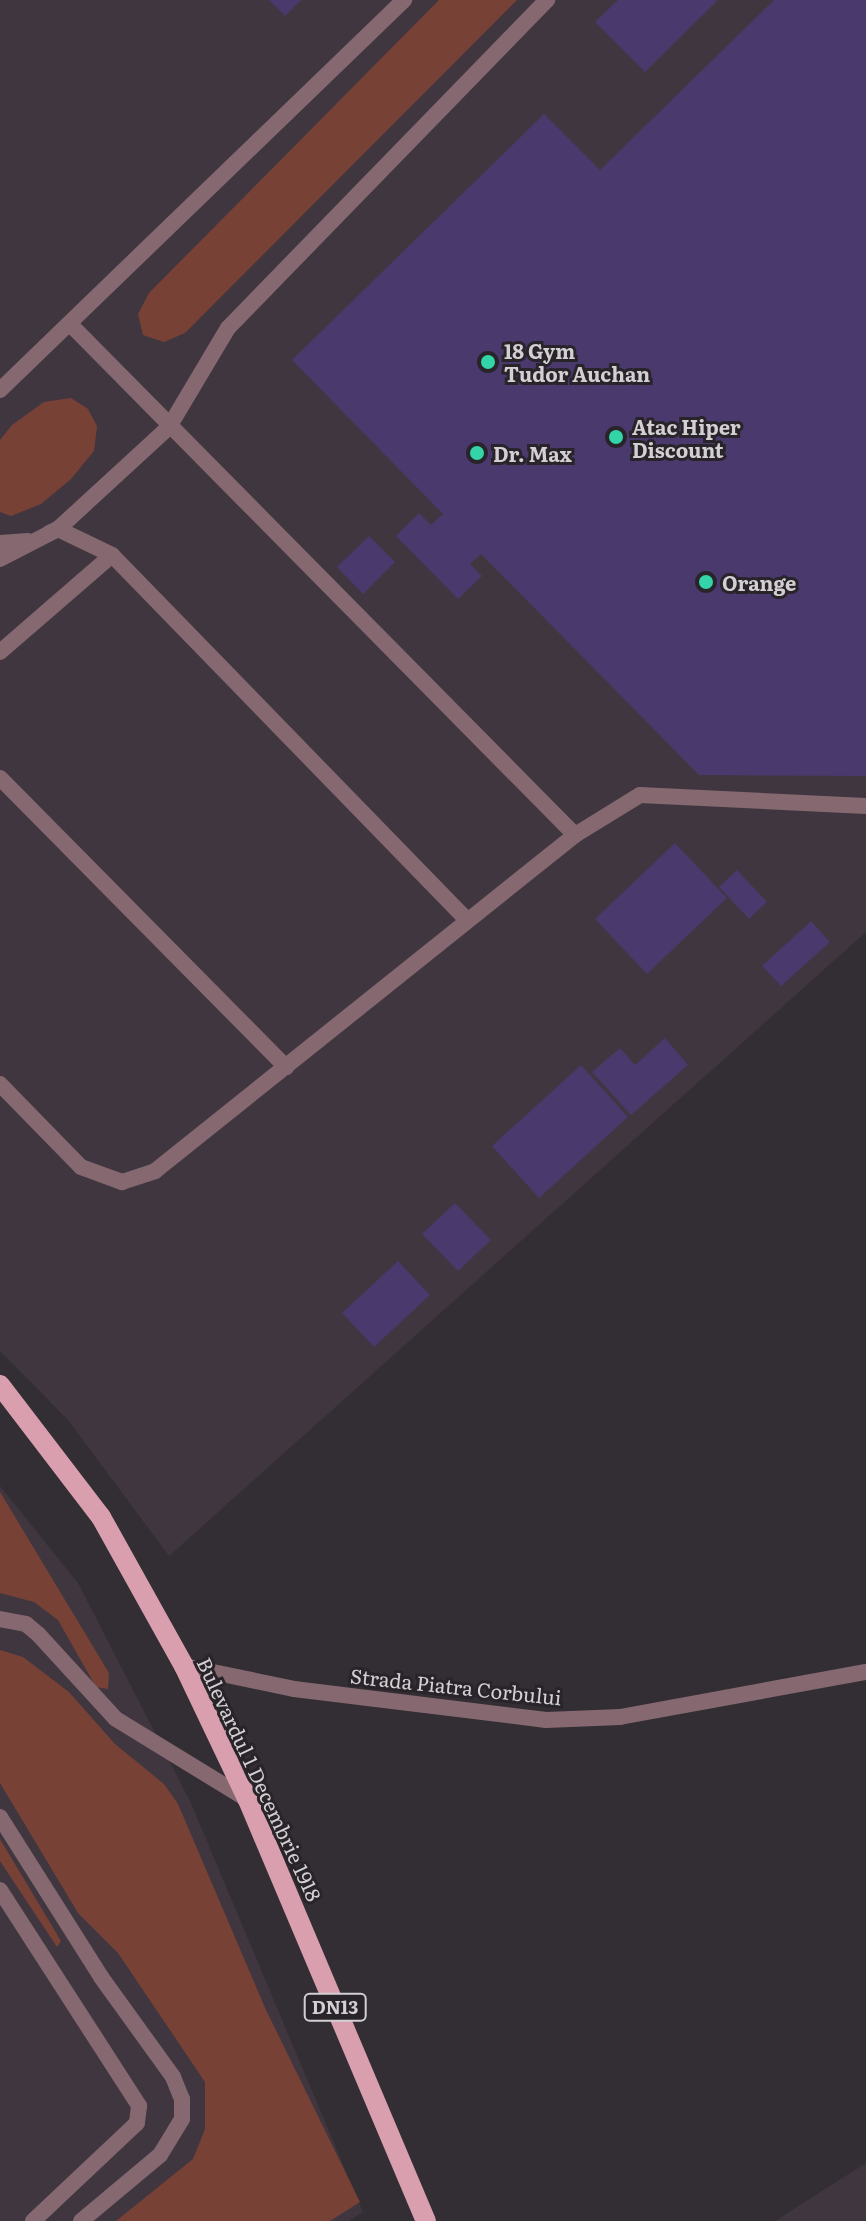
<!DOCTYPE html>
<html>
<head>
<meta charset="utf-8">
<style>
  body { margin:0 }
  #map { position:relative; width:866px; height:2221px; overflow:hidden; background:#332e33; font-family:Literata,serif }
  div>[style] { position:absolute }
  .built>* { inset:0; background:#40363f }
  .green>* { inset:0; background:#784136 }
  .building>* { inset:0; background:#49396c }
  .lane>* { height:16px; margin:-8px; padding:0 8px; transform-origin:8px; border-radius:8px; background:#856870 }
  .street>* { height:16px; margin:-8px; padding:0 8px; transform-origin:8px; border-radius:8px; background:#856870 }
  .primary>* { height:20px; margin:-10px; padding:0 10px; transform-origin:10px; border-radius:10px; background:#d99faf }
  .dots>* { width:22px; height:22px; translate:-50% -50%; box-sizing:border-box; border:4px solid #292429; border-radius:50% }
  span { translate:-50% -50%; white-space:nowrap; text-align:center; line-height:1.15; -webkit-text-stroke:6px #292429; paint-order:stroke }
  .shield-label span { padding:2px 6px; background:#292429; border:2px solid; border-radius:6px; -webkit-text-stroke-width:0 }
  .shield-label { font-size:18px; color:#d3d0d3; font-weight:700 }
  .poi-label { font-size:20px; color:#d3d0d3; font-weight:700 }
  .left { translate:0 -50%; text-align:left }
  .street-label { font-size:20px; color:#d3d0d3 }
</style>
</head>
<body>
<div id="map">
  <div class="built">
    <i style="clip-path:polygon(0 0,866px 0,866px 932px,169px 1556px,68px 1420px,0 1351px)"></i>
    <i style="clip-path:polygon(0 1486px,78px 1583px,190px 1801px,363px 2212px,349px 2221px,0 2221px)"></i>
    <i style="clip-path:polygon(866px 2163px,866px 2221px,775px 2221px)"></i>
  </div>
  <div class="green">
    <i style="clip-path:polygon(439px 0,517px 0,185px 333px,164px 342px,143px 335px,138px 314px,149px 293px)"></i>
    <i style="clip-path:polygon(71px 398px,88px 409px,97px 426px,94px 451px,71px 479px,41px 504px,11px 516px,0 512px,0 440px,12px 425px,44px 402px)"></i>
    <i style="clip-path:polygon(0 1492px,109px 1673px,108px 1689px,96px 1687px,58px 1620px,34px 1602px,0 1593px)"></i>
    <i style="clip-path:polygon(0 1650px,23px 1657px,69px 1692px,115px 1744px,164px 1784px,178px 1804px,266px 2010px,360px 2202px,330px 2221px,116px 2221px,193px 2159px,205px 2129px,205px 2082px,118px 1953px,78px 1913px,0 1783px)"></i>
    <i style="clip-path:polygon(0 1839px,61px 1941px,57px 1947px,0 1861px)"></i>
  </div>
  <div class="building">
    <i style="clip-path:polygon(269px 0,301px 0,285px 16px)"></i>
    <i style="clip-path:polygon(618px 0,718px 0,645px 72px,595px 22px)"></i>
    <i style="clip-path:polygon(774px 0,866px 0,866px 776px,699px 775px,481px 554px,470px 564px,482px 576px,458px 599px,396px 536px,419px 513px,431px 525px,443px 514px,292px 360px,544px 114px,600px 170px)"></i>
    <i style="clip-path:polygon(369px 536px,395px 562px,363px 594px,337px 567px)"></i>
    <i style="clip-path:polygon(675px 843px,727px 898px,647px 974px,595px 919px)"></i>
    <i style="clip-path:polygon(737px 870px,767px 902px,749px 919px,719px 887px)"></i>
    <i style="clip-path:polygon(811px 921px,830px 942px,781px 986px,762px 966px)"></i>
    <i style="clip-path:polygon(665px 1038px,688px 1065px,631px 1115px,592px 1072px,620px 1048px,635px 1065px)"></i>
    <i style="clip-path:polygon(581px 1065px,628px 1117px,539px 1198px,492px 1146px)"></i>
    <i style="clip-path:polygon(455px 1203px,491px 1240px,458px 1271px,422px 1234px)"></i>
    <i style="clip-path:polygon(398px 1261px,430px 1295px,374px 1347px,342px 1313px)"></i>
  </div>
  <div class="lane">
    <i style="left:70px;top:324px;width:718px;rotate:45.34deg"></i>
    <i style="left:0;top:390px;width:562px;rotate:-43.99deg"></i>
    <i style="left:49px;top:533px;width:10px;rotate:-24deg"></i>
    <i style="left:58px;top:529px;width:60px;rotate:25.7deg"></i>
    <i style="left:112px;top:555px;width:509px;rotate:45.8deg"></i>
    <i style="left:0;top:543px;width:28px;rotate:-4deg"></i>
    <i style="left:0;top:559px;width:65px;rotate:-27.3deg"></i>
    <i style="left:58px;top:529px;width:151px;rotate:-42.6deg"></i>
    <i style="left:169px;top:427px;width:115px;rotate:-59.2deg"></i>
    <i style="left:228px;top:328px;width:458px;rotate:-45.8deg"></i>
    <i style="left:0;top:652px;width:148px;rotate:-40.9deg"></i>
    <i style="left:0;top:778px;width:407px;rotate:45.3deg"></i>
    <i style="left:0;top:1084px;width:116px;rotate:45.7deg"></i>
    <i style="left:81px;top:1167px;width:44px;rotate:20.1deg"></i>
    <i style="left:122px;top:1182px;width:35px;rotate:-18deg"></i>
    <i style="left:155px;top:1171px;width:538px;rotate:-38.66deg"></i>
    <i style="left:575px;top:835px;width:76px;rotate:-31.6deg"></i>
    <i style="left:640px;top:795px;width:226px;rotate:2.8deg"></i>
    <i style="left:0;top:1619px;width:26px;rotate:11deg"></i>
    <i style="left:26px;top:1624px;width:16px;rotate:40deg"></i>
    <i style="left:38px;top:1634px;width:115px;rotate:47.5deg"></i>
    <i style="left:116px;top:1719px;width:155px;rotate:31.5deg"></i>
    <i style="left:0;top:1817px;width:189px;rotate:57.7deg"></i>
    <i style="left:101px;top:1977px;width:123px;rotate:54.2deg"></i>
    <i style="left:173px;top:2077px;width:24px;rotate:68deg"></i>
    <i style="left:182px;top:2099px;width:20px;rotate:90deg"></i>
    <i style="left:182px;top:2119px;width:42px;rotate:121.4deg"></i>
    <i style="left:160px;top:2155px;width:103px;rotate:140.1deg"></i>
    <i style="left:0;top:1890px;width:257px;rotate:57.2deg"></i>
    <i style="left:139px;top:2106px;width:17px;rotate:97deg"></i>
    <i style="left:137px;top:2123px;width:143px;rotate:136.7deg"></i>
  </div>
  <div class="street">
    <i style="left:184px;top:1666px;width:112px;rotate:11.8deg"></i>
    <i style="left:294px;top:1689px;width:254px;rotate:7deg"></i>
    <i style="left:546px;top:1720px;width:74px;rotate:-2.3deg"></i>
    <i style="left:620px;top:1717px;width:250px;rotate:-10.4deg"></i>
  </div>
  <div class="primary">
    <i style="left:0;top:1385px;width:166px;rotate:52.6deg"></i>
    <i style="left:101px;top:1517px;width:171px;rotate:60.9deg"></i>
    <i style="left:184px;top:1666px;width:148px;rotate:64.5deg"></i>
    <i style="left:248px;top:1800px;width:457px;rotate:67.1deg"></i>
  </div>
  <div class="dots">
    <i style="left:488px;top:362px;background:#32d4a8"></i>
    <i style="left:616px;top:437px;background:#32d4a8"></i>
    <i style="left:477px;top:453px;background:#32d4a8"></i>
    <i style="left:706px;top:582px;background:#32d4a8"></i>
  </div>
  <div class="shield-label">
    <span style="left:335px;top:2007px">DN13</span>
  </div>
  <div class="poi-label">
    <span class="left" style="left:504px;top:362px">18 Gym<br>Tudor Auchan</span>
    <span class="left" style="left:632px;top:438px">Atac Hiper<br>Discount</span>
    <span class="left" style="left:493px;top:453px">Dr. Max</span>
    <span class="left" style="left:722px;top:582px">Orange</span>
  </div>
  <div class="street-label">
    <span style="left:456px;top:1686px;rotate:6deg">Strada Piatra Corbului</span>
    <span style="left:260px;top:1779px;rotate:65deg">Bulevardul 1 Decembrie 1918</span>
  </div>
</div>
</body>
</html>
